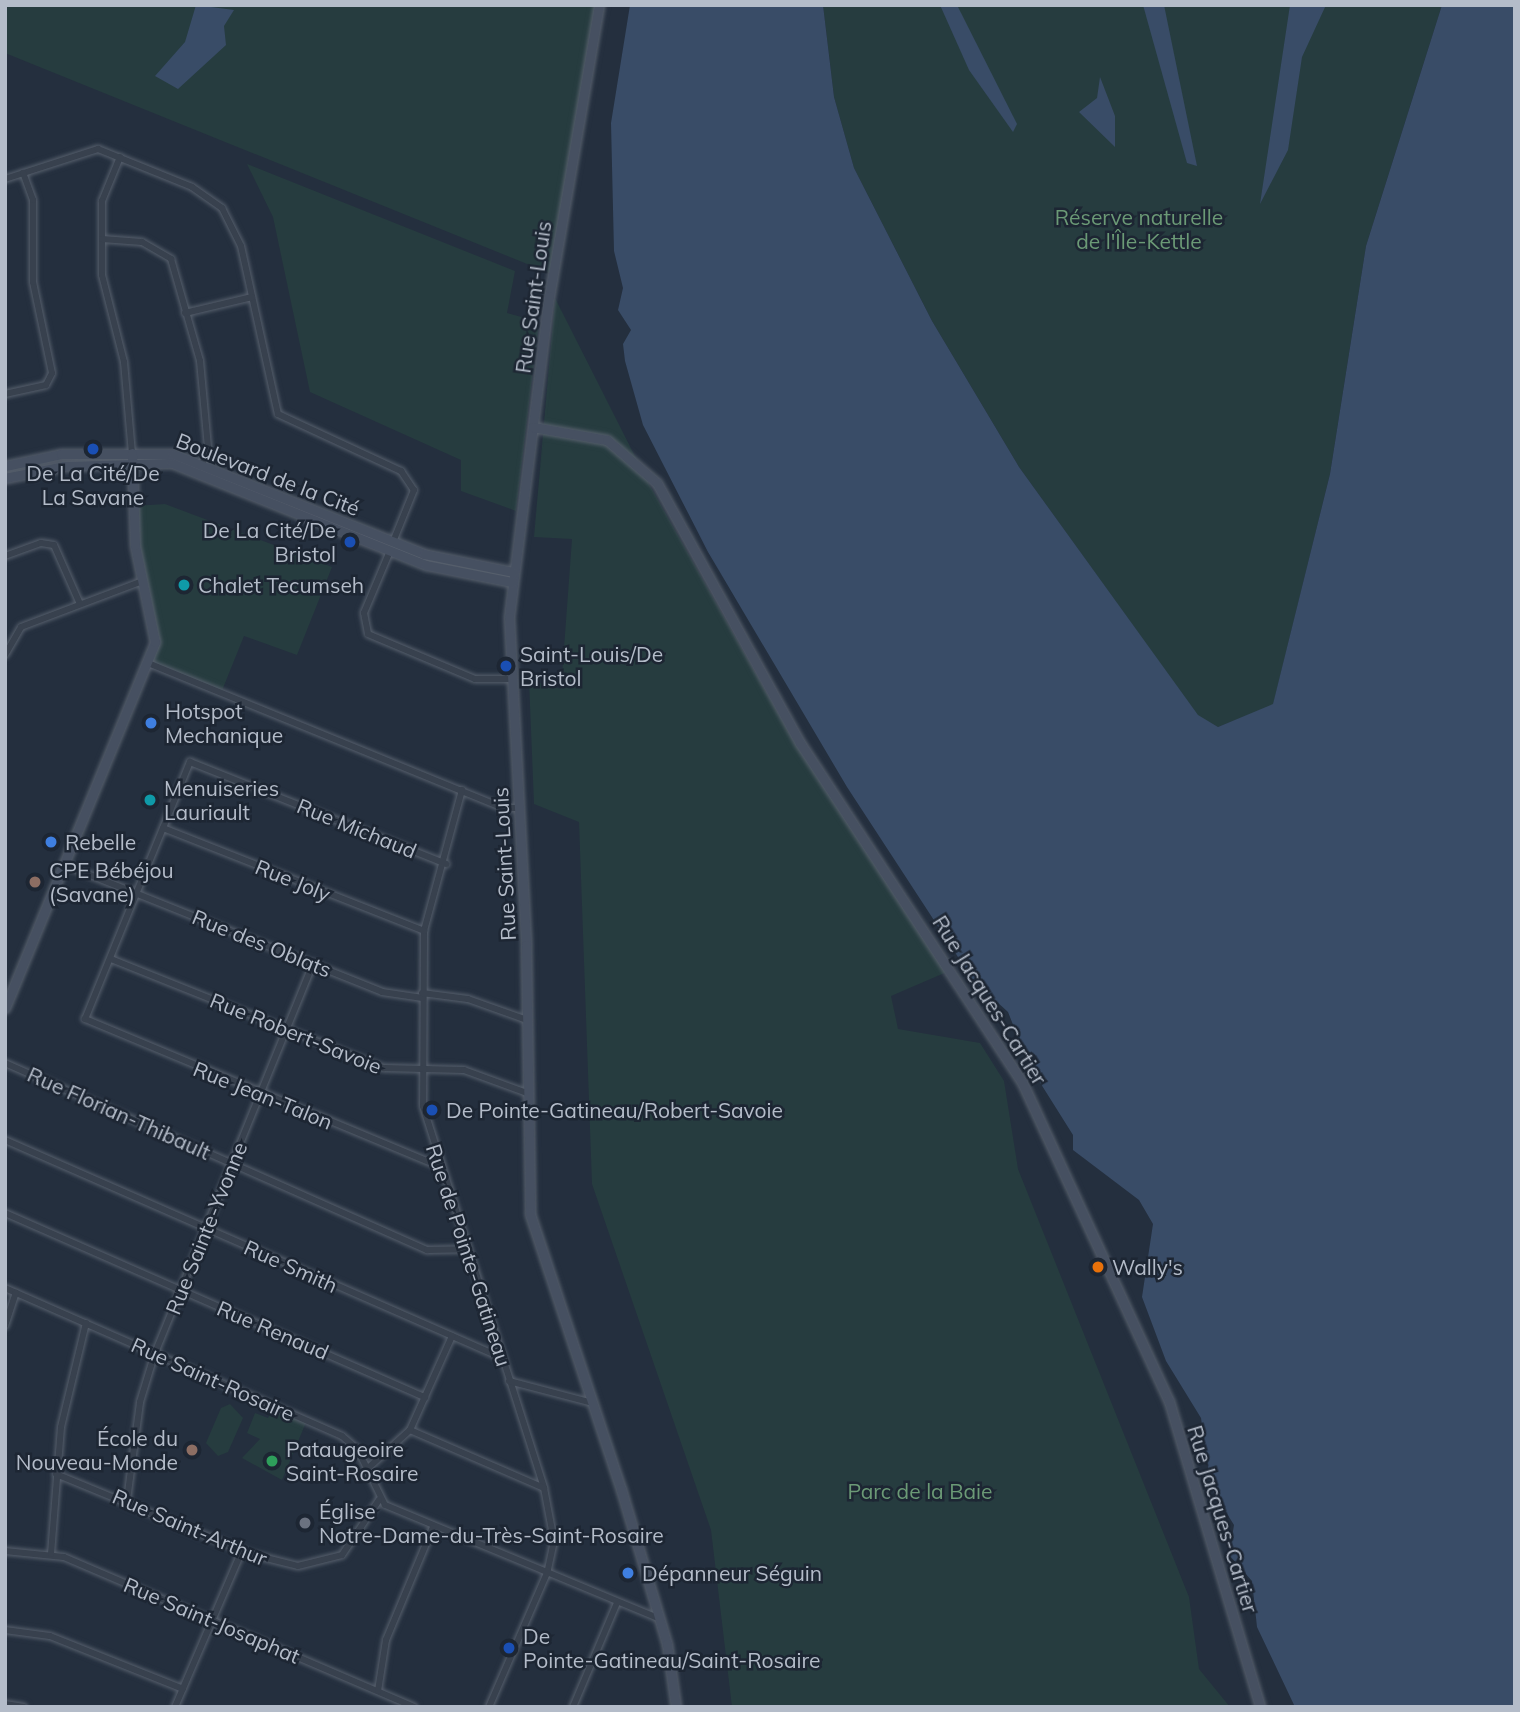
<!DOCTYPE html>
<html>
<head>
<meta charset="utf-8">
<style>
  body { margin:0 }
  #map { position:relative; width:1520px; height:1712px; overflow:hidden; background:#242f3e; font-family:Mulish,sans-serif }
  div>[style] { position:absolute }
  .green>* { inset:0; background:#263c3f }
  .water>* { inset:0; background:#394c67 }
  .roads { filter:drop-shadow(0 0 2px #565f6c) drop-shadow(0 0 2px #565f6c) }
  .street>* { height:6px; margin:-3px; padding:0 3px; transform-origin:3px; border-radius:3px; background:#38414e }
  .secondary>* { height:9px; margin:-4.5px; padding:0 4.5px; transform-origin:4.5px; border-radius:4.5px; background:#465061 }
  .dots>* { width:19px; height:19px; translate:-50% -50%; box-sizing:border-box; border:4px solid #1d2633; border-radius:50% }
  span { translate:-50% -50%; white-space:nowrap; text-align:center; line-height:1.15; -webkit-text-stroke:5px #1d2633; paint-order:stroke }
  .park-label { font-size:21px; color:#6b9a76 }
  .street-label { font-size:21px; color:#b4bcc9 }
  .poi-label { font-size:21px; color:#b4bcc9 }
  .right { translate:-100% -50%; text-align:right }
  .left { translate:0 -50%; text-align:left }
  .frame { position:absolute; inset:0; border:7px solid #b4bcc9; pointer-events:none }
</style>
</head>
<body>
<div id="map">
  <div class="green">
    <i style="clip-path:polygon(5px 5px,599px 5px,552px 274px,5px 53px)"></i>
    <i style="clip-path:polygon(823px 5px,1442px 5px,1366px 246px,1330px 474px,1273px 705px,1218px 727px,1198px 716px,1019px 467px,932px 321px,854px 168px,834px 97px)"></i>
    <i style="clip-path:polygon(247px 164px,515px 271px,507px 313px,539px 322px,516px 511px,461px 491px,461px 460px,310px 392px,273px 217px)"></i>
    <i style="clip-path:polygon(555px 298px,649px 484px,795px 743px,949px 971px,891px 996px,898px 1029px,980px 1043px,1004px 1081px,1018px 1169px,1189px 1597px,1199px 1669px,1230px 1707px,732px 1707px,711px 1530px,592px 1184px,579px 822px,534px 804px,529px 680px,561px 689px,572px 539px,534px 537px)"></i>
    <i style="clip-path:polygon(165px 504px,332px 567px,297px 655px,244px 636px,221px 693px,148px 663px,152px 652px,134px 506px)"></i>
    <i style="clip-path:polygon(230px 1404px,243px 1418px,228px 1452px,218px 1456px,206px 1443px,221px 1408px)"></i>
    <i style="clip-path:polygon(274px 1406px,307px 1420px,282px 1480px,242px 1458px,260px 1439px,247px 1433px,255px 1413px,268px 1418px)"></i>
  </div>
  <div class="water">
    <i style="clip-path:polygon(196px 5px,234px 10px,224px 26px,226px 45px,178px 89px,155px 76px,185px 42px)"></i>
    <i style="clip-path:polygon(630px 5px,823px 5px,834px 97px,854px 168px,932px 321px,1019px 467px,1198px 715px,1218px 727px,1273px 704px,1330px 474px,1366px 246px,1442px 5px,1515px 5px,1515px 1707px,1295px 1707px,1257px 1627px,1252px 1581px,1229px 1555px,1234px 1525px,1211px 1488px,1201px 1418px,1166px 1361px,1142px 1297px,1153px 1224px,1139px 1200px,1073px 1150px,1073px 1135px,1029px 1065px,1008px 1012px,973px 980px,847px 787px,708px 552px,643px 425px,625px 361px,623px 344px,631px 330px,618px 310px,623px 288px,614px 251px,611px 123px)"></i>
    <i style="clip-path:polygon(940px 5px,957px 5px,1017px 124px,1013px 132px,969px 70px)"></i>
    <i style="clip-path:polygon(1143px 5px,1164px 5px,1197px 166px,1187px 163px)"></i>
    <i style="clip-path:polygon(1290px 5px,1326px 5px,1302px 57px,1288px 150px,1260px 204px)"></i>
    <i style="clip-path:polygon(1100px 77px,1115px 116px,1115px 147px,1079px 112px,1097px 98px)"></i>
  </div>
  <div class="roads">
    <div class="street">
      <i style="left:120px;top:157px;width:48px;rotate:112.2deg"></i>
      <i style="left:102px;top:201px;width:74px;rotate:90deg"></i>
      <i style="left:102px;top:275px;width:90px;rotate:75.8deg"></i>
      <i style="left:124px;top:362px;width:91px;rotate:85deg"></i>
      <i style="left:5px;top:179px;width:98px;rotate:-17.9deg"></i>
      <i style="left:98px;top:149px;width:101px;rotate:22deg"></i>
      <i style="left:192px;top:187px;width:37px;rotate:35deg"></i>
      <i style="left:222px;top:208px;width:42px;rotate:63.4deg"></i>
      <i style="left:241px;top:246px;width:172px;rotate:77.6deg"></i>
      <i style="left:278px;top:414px;width:136px;rotate:24.9deg"></i>
      <i style="left:401px;top:471px;width:23px;rotate:56deg"></i>
      <i style="left:414px;top:490px;width:56px;rotate:112deg"></i>
      <i style="left:102px;top:239px;width:40px;rotate:4.3deg"></i>
      <i style="left:142px;top:242px;width:34px;rotate:30deg"></i>
      <i style="left:171px;top:259px;width:106px;rotate:74.1deg"></i>
      <i style="left:200px;top:361px;width:87px;rotate:84.7deg"></i>
      <i style="left:208px;top:448px;width:20px;rotate:110deg"></i>
      <i style="left:185px;top:313px;width:69px;rotate:-13.4deg"></i>
      <i style="left:5px;top:394px;width:42px;rotate:-12.4deg"></i>
      <i style="left:46px;top:385px;width:13px;rotate:-63deg"></i>
      <i style="left:52px;top:373px;width:93px;rotate:-101.8deg"></i>
      <i style="left:33px;top:282px;width:82px;rotate:-90deg"></i>
      <i style="left:33px;top:200px;width:29px;rotate:-110deg"></i>
      <i style="left:390px;top:551px;width:67px;rotate:112.8deg"></i>
      <i style="left:364px;top:613px;width:21px;rotate:79deg"></i>
      <i style="left:368px;top:634px;width:116px;rotate:22.8deg"></i>
      <i style="left:475px;top:679px;width:38px"></i>
      <i style="left:5px;top:556px;width:38px;rotate:-20deg"></i>
      <i style="left:41px;top:543px;width:13px;rotate:9deg"></i>
      <i style="left:54px;top:545px;width:64px;rotate:66.2deg"></i>
      <i style="left:5px;top:655px;width:32px;rotate:-60deg"></i>
      <i style="left:21px;top:627px;width:130px;rotate:-20.7deg"></i>
      <i style="left:148px;top:663px;width:383px;rotate:22.2deg"></i>
      <i style="left:503px;top:808px;width:15px"></i>
      <i style="left:462px;top:790px;width:146px;rotate:105.1deg"></i>
      <i style="left:424px;top:931px;width:175px;rotate:90.3deg"></i>
      <i style="left:423px;top:1106px;width:401px;rotate:72.4deg"></i>
      <i style="left:544px;top:1488px;width:54px;rotate:79.3deg"></i>
      <i style="left:554px;top:1541px;width:33px;rotate:102deg"></i>
      <i style="left:547px;top:1573px;width:146px;rotate:113.4deg"></i>
      <i style="left:163px;top:828px;width:281px;rotate:21.5deg"></i>
      <i style="left:65px;top:865px;width:341px;rotate:21.8deg"></i>
      <i style="left:382px;top:992px;width:41px;rotate:8.3deg"></i>
      <i style="left:111px;top:959px;width:294px;rotate:21.8deg"></i>
      <i style="left:384px;top:1068px;width:80px;rotate:1.4deg"></i>
      <i style="left:464px;top:1070px;width:67px;rotate:20.1deg"></i>
      <i style="left:422px;top:993px;width:46px;rotate:7.4deg"></i>
      <i style="left:468px;top:999px;width:63px;rotate:19.6deg"></i>
      <i style="left:5px;top:1063px;width:462px;rotate:23.9deg"></i>
      <i style="left:427px;top:1250px;width:39px;rotate:-1deg"></i>
      <i style="left:5px;top:1140px;width:540px;rotate:23.67deg"></i>
      <i style="left:441px;top:1167px;width:386px;rotate:-157.4deg"></i>
      <i style="left:85px;top:1019px;width:278px;rotate:-67.8deg"></i>
      <i style="left:190px;top:762px;width:276px;rotate:21.7deg"></i>
      <i style="left:5px;top:1213px;width:459px;rotate:23.7deg"></i>
      <i style="left:5px;top:1288px;width:368px;rotate:23.7deg"></i>
      <i style="left:342px;top:1436px;width:21px;rotate:41deg"></i>
      <i style="left:358px;top:1450px;width:61px;rotate:63.9deg"></i>
      <i style="left:385px;top:1505px;width:295px;rotate:22.5deg"></i>
      <i style="left:5px;top:1326px;width:35px;rotate:-72deg"></i>
      <i style="left:509px;top:1381px;width:87px;rotate:14.7deg"></i>
      <i style="left:410px;top:1430px;width:146px;rotate:23.4deg"></i>
      <i style="left:367px;top:1469px;width:58px;rotate:-42.2deg"></i>
      <i style="left:410px;top:1430px;width:103px;rotate:-65.9deg"></i>
      <i style="left:56px;top:1474px;width:210px;rotate:22.4deg"></i>
      <i style="left:250px;top:1554px;width:49px;rotate:14deg"></i>
      <i style="left:298px;top:1566px;width:45px;rotate:-14deg"></i>
      <i style="left:342px;top:1555px;width:66px;rotate:-56.1deg"></i>
      <i style="left:127px;top:1500px;width:99px;rotate:-82.4deg"></i>
      <i style="left:140px;top:1402px;width:51px;rotate:-73deg"></i>
      <i style="left:155px;top:1353px;width:421px;rotate:-67.9deg"></i>
      <i style="left:5px;top:1551px;width:59px;rotate:5.8deg"></i>
      <i style="left:64px;top:1557px;width:381px;rotate:23.2deg"></i>
      <i style="left:51px;top:1554px;width:127px;rotate:-85.5deg"></i>
      <i style="left:61px;top:1427px;width:107px;rotate:-76.5deg"></i>
      <i style="left:5px;top:1630px;width:45px;rotate:7.6deg"></i>
      <i style="left:50px;top:1636px;width:143px;rotate:21.7deg"></i>
      <i style="left:378px;top:1691px;width:52px;rotate:-81.1deg"></i>
      <i style="left:386px;top:1640px;width:122px;rotate:-67.4deg"></i>
      <i style="left:5px;top:1704px;width:19px;rotate:9deg"></i>
      <i style="left:175px;top:1707px;width:170px;rotate:-66.8deg"></i>
      <i style="left:573px;top:1707px;width:113px;rotate:-67.1deg"></i>
    </div>
    <div class="secondary">
      <i style="left:599px;top:5px;width:295px;rotate:99.7deg"></i>
      <i style="left:549px;top:296px;width:323px;rotate:97.1deg"></i>
      <i style="left:509px;top:617px;width:328px;rotate:87deg"></i>
      <i style="left:526px;top:945px;width:269px;rotate:89.1deg"></i>
      <i style="left:530px;top:1214px;width:290px;rotate:71.7deg"></i>
      <i style="left:621px;top:1489px;width:162px;rotate:73.5deg"></i>
      <i style="left:667px;top:1644px;width:64px;rotate:81.9deg"></i>
      <i style="left:533px;top:427px;width:75px;rotate:10deg"></i>
      <i style="left:607px;top:440px;width:66px;rotate:40.7deg"></i>
      <i style="left:657px;top:483px;width:297px;rotate:61.2deg"></i>
      <i style="left:800px;top:743px;width:405px;rotate:56.8deg"></i>
      <i style="left:1022px;top:1082px;width:351px;rotate:65.3deg"></i>
      <i style="left:1169px;top:1401px;width:319px;rotate:73.4deg"></i>
      <i style="left:5px;top:466px;width:57px;rotate:-12.1deg"></i>
      <i style="left:61px;top:454px;width:112px"></i>
      <i style="left:173px;top:454px;width:270px;rotate:21.7deg"></i>
      <i style="left:424px;top:554px;width:91px;rotate:11.4deg"></i>
      <i style="left:5px;top:478px;width:60px;rotate:-11.5deg"></i>
      <i style="left:64px;top:466px;width:108px;rotate:-1.6deg"></i>
      <i style="left:172px;top:463px;width:274px;rotate:21.9deg"></i>
      <i style="left:426px;top:565px;width:88px;rotate:11.2deg"></i>
      <i style="left:5px;top:1008px;width:396px;rotate:-67.7deg"></i>
      <i style="left:155px;top:642px;width:99px;rotate:-101.7deg"></i>
      <i style="left:135px;top:545px;width:92px;rotate:-91.9deg"></i>
    </div>
  </div>
  <div class="dots">
    <i style="left:93px;top:449px;background:#1a4fb4"></i>
    <i style="left:350px;top:542px;background:#1a4fb4"></i>
    <i style="left:184px;top:585px;background:#0f9aa8"></i>
    <i style="left:506px;top:666px;background:#1a4fb4"></i>
    <i style="left:151px;top:723px;background:#3f7fe0"></i>
    <i style="left:150px;top:800px;background:#0f9aa8"></i>
    <i style="left:51px;top:842px;background:#3f7fe0"></i>
    <i style="left:35px;top:882px;background:#8d6e63"></i>
    <i style="left:432px;top:1110px;background:#1a4fb4"></i>
    <i style="left:1098px;top:1267px;background:#e8710a"></i>
    <i style="left:192px;top:1450px;background:#8d6e63"></i>
    <i style="left:272px;top:1461px;background:#2e9e5b"></i>
    <i style="left:305px;top:1523px;background:#6b7280"></i>
    <i style="left:628px;top:1573px;background:#3f7fe0"></i>
    <i style="left:509px;top:1648px;background:#1a4fb4"></i>
  </div>
  <div class="park-label">
    <span style="left:1139px;top:229px">Réserve naturelle<br>de l'Île-Kettle</span>
    <span style="left:920px;top:1491px">Parc de la Baie</span>
  </div>
  <div class="street-label">
    <span style="left:533px;top:297px;rotate:-82deg">Rue Saint-Louis</span>
    <span style="left:268px;top:474px;rotate:21deg">Boulevard de la Cité</span>
    <span style="left:357px;top:828px;rotate:22deg">Rue Michaud</span>
    <span style="left:504px;top:864px;rotate:-93deg">Rue Saint-Louis</span>
    <span style="left:293px;top:880px;rotate:22deg">Rue Joly</span>
    <span style="left:262px;top:943px;rotate:22deg">Rue des Oblats</span>
    <span style="left:990px;top:1000px;rotate:58deg">Rue Jacques-Cartier</span>
    <span style="left:296px;top:1033px;rotate:22deg">Rue Robert-Savoie</span>
    <span style="left:263px;top:1095px;rotate:22deg">Rue Jean-Talon</span>
    <span style="left:119px;top:1113px;rotate:24deg">Rue Florian-Thibault</span>
    <span style="left:206px;top:1228px;rotate:-68deg">Rue Sainte-Yvonne</span>
    <span style="left:469px;top:1255px;rotate:72deg">Rue de Pointe-Gatineau</span>
    <span style="left:291px;top:1266px;rotate:24deg">Rue Smith</span>
    <span style="left:273px;top:1330px;rotate:23deg">Rue Renaud</span>
    <span style="left:213px;top:1379px;rotate:24deg">Rue Saint-Rosaire</span>
    <span style="left:1223px;top:1519px;rotate:73deg">Rue Jacques-Cartier</span>
    <span style="left:190px;top:1527px;rotate:23deg">Rue Saint-Arthur</span>
    <span style="left:212px;top:1620px;rotate:23deg">Rue Saint-Josaphat</span>
  </div>
  <div class="poi-label">
    <span style="left:93px;top:485px">De La Cité/De<br>La Savane</span>
    <span class="right" style="left:336px;top:542px">De La Cité/De<br>Bristol</span>
    <span class="left" style="left:198px;top:585px">Chalet Tecumseh</span>
    <span class="left" style="left:520px;top:666px">Saint-Louis/De<br>Bristol</span>
    <span class="left" style="left:165px;top:723px">Hotspot<br>Mechanique</span>
    <span class="left" style="left:164px;top:800px">Menuiseries<br>Lauriault</span>
    <span class="left" style="left:65px;top:842px">Rebelle</span>
    <span class="left" style="left:49px;top:882px">CPE Bébéjou<br>(Savane)</span>
    <span class="left" style="left:446px;top:1110px">De Pointe-Gatineau/Robert-Savoie</span>
    <span class="left" style="left:1112px;top:1267px">Wally's</span>
    <span class="right" style="left:178px;top:1450px">École du<br>Nouveau-Monde</span>
    <span class="left" style="left:286px;top:1461px">Pataugeoire<br>Saint-Rosaire</span>
    <span class="left" style="left:319px;top:1523px">Église<br>Notre-Dame-du-Très-Saint-Rosaire</span>
    <span class="left" style="left:642px;top:1573px">Dépanneur Séguin</span>
    <span class="left" style="left:523px;top:1648px">De<br>Pointe-Gatineau/Saint-Rosaire</span>
  </div>
  <div class="frame"></div>
</div>
</body>
</html>
